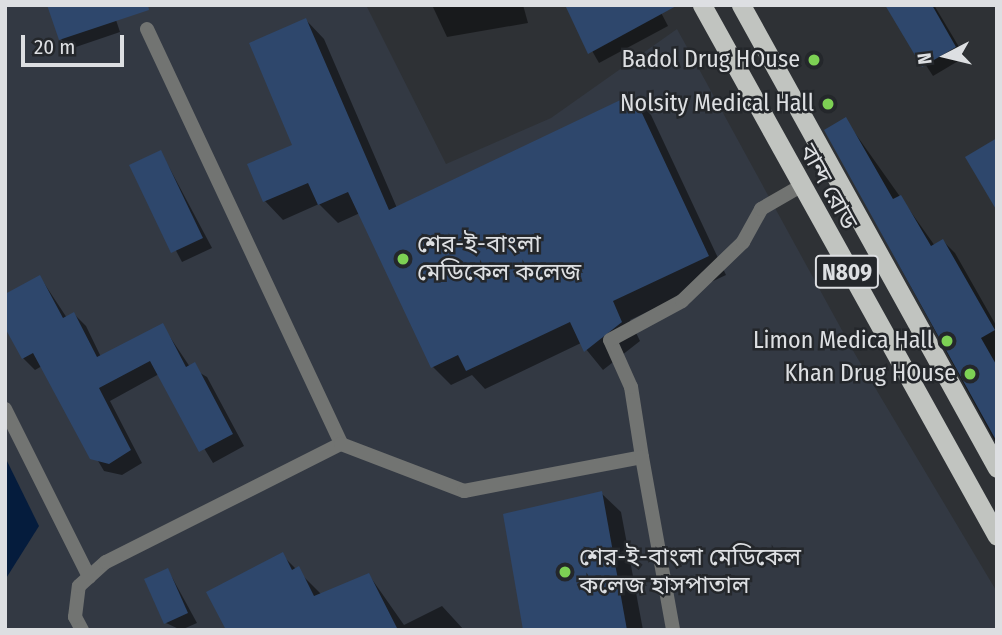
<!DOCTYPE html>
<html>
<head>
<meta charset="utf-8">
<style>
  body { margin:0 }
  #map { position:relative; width:1002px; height:635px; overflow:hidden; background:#2e3135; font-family:"Fira Sans Condensed","Noto Sans Bengali",sans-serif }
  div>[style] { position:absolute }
  .built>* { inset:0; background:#333943 }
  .water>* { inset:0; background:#051c3d }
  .shadow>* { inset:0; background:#0007 }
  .building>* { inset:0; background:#2e476c }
  .service>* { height:14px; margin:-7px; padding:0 7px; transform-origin:7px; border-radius:7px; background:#727472 }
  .trunk>* { height:19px; margin:-9.5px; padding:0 9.5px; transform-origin:9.5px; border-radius:9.5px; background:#c1c4c0 }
  .dots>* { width:19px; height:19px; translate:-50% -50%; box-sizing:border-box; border:4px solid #24272b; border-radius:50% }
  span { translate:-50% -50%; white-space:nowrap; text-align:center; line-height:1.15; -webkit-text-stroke:5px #24272b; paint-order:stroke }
  .shield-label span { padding:2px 5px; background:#24272b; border:2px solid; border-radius:5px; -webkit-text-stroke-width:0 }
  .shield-label { font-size:23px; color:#dddfe2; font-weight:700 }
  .poi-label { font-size:24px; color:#dddfe2 }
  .right { translate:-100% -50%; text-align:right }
  .left { translate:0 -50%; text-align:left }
  .street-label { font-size:24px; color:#dddfe2 }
  .frame { position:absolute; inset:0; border:7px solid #dddfe2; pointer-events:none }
  .north { position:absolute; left:911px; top:21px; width:70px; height:70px; -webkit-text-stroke:5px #24272b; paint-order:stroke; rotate:263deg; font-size:19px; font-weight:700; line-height:28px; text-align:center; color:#dddfe2 }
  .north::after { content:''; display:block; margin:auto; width:24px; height:32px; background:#dddfe2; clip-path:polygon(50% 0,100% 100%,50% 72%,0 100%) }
  .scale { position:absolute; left:21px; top:35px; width:103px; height:32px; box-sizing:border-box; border:4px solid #dddfe2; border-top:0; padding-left:9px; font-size:21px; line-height:24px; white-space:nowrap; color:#dddfe2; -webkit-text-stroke:5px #24272b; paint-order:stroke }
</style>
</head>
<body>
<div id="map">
  <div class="built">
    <i style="clip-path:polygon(5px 5px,366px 5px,446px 164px,551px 118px,677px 29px,855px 354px,997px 592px,997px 630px,5px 630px)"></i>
  </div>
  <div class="water">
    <i style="clip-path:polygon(5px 457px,39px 526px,5px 580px)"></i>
  </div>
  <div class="shadow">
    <i style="clip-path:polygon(111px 5px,120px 32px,70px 49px,61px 39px)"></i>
    <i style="clip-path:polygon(432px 5px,523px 5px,528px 23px,447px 37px)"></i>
    <i style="clip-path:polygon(657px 5px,668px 26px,599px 63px,567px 7px)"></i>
    <i style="clip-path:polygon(887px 5px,934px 5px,965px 57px,933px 76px)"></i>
    <i style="clip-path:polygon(306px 20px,324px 39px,397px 208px,633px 96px,651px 115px,726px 275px,630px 320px,640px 341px,603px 370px,581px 343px,485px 389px,472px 375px,451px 385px,433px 367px,360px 213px,338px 223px,319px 204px,283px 220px,265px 201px,294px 146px)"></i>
    <i style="clip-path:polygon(845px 119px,935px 246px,943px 241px,955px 253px,997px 327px,997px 445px,826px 131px)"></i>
    <i style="clip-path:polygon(161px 152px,212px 248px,182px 262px,131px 166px)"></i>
    <i style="clip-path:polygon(40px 277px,67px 318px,74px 314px,86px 326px,101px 357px,162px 325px,190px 367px,207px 377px,244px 446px,213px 463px,159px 374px,110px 401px,142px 463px,122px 475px,104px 471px,42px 366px,35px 370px,23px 358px)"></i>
    <i style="clip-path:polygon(601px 493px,621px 512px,643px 630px,525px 630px)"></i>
    <i style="clip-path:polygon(282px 555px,322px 595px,369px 575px,404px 625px,442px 606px,464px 630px,227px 630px)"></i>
    <i style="clip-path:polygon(168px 570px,197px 623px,181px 630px,166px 623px)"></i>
  </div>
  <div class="building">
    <i style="clip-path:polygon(47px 5px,148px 5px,149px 10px,59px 40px)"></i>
    <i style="clip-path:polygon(565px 5px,678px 5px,588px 54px)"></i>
    <i style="clip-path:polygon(885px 5px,932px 5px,956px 47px,922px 67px)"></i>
    <i style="clip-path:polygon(306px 18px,389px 210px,633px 94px,709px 256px,613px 301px,622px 322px,584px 352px,570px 322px,466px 371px,458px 355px,431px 368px,348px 192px,318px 205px,308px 183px,263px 202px,247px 164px,292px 145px,249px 43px)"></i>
    <i style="clip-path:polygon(846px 117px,893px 199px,901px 195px,931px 246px,943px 239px,995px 330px,981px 338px,997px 366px,997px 442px,824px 130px)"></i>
    <i style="clip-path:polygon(997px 138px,997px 211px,965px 157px)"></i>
    <i style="clip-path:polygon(161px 150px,203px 238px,171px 253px,129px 165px)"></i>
    <i style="clip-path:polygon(40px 275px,63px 318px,74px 312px,97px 357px,163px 323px,186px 367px,195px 362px,233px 434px,199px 452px,150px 361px,99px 388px,131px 450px,109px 464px,90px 459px,33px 353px,22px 359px,5px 328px,5px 294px)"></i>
    <i style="clip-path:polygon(602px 491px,627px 630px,523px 630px,503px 514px)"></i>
    <i style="clip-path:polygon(283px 552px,292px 570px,299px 566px,314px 596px,369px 573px,398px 630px,226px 630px,206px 592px)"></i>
    <i style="clip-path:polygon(168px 568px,188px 613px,164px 624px,144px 579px)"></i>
  </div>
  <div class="service">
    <i style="left:147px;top:29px;width:458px;rotate:64.9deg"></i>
    <i style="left:5px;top:409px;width:188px;rotate:63.4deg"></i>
    <i style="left:642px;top:457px;width:71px;rotate:-98.9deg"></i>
    <i style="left:631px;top:387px;width:51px;rotate:-114.1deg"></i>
    <i style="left:610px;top:340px;width:82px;rotate:-28.4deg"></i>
    <i style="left:682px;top:301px;width:85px;rotate:-44deg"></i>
    <i style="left:743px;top:242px;width:38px;rotate:-61deg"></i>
    <i style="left:761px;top:209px;width:44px;rotate:-30.1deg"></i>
    <i style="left:82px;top:630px;width:15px;rotate:-118deg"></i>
    <i style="left:75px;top:617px;width:31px;rotate:-83deg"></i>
    <i style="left:79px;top:586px;width:36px;rotate:-42deg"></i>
    <i style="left:106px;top:562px;width:263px;rotate:-26.7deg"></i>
    <i style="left:341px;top:444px;width:132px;rotate:20.9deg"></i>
    <i style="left:464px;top:491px;width:181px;rotate:-10.8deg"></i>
    <i style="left:642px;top:457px;width:176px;rotate:79.8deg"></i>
  </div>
  <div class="trunk">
    <i style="left:702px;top:5px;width:607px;rotate:60.95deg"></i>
    <i style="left:741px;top:5px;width:529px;rotate:61.06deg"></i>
  </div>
  <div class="dots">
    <i style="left:814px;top:60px;background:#7dd154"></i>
    <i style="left:828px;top:104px;background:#7dd154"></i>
    <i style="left:403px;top:259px;background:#7dd154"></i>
    <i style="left:947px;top:341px;background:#7dd154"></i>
    <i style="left:970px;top:374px;background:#7dd154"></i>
    <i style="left:565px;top:572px;background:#7dd154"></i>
  </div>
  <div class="shield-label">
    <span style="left:847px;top:272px">N809</span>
  </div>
  <div class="poi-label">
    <span class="right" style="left:800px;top:60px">Badol Drug HOuse</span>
    <span class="right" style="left:814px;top:104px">Nolsity Medical Hall</span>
    <span class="left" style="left:417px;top:259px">শের-ই-বাংলা<br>মেডিকেল কলেজ</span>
    <span class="right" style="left:933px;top:341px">Limon Medica Hall</span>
    <span class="right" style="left:956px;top:374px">Khan Drug HOuse</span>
    <span class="left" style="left:579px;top:572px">শের-ই-বাংলা মেডিকেল<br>কলেজ হাসপাতাল</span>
  </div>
  <div class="street-label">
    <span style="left:828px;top:187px;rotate:61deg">বান্দ রোড</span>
  </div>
  <div class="frame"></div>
  <div class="north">N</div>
  <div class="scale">20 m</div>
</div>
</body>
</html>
